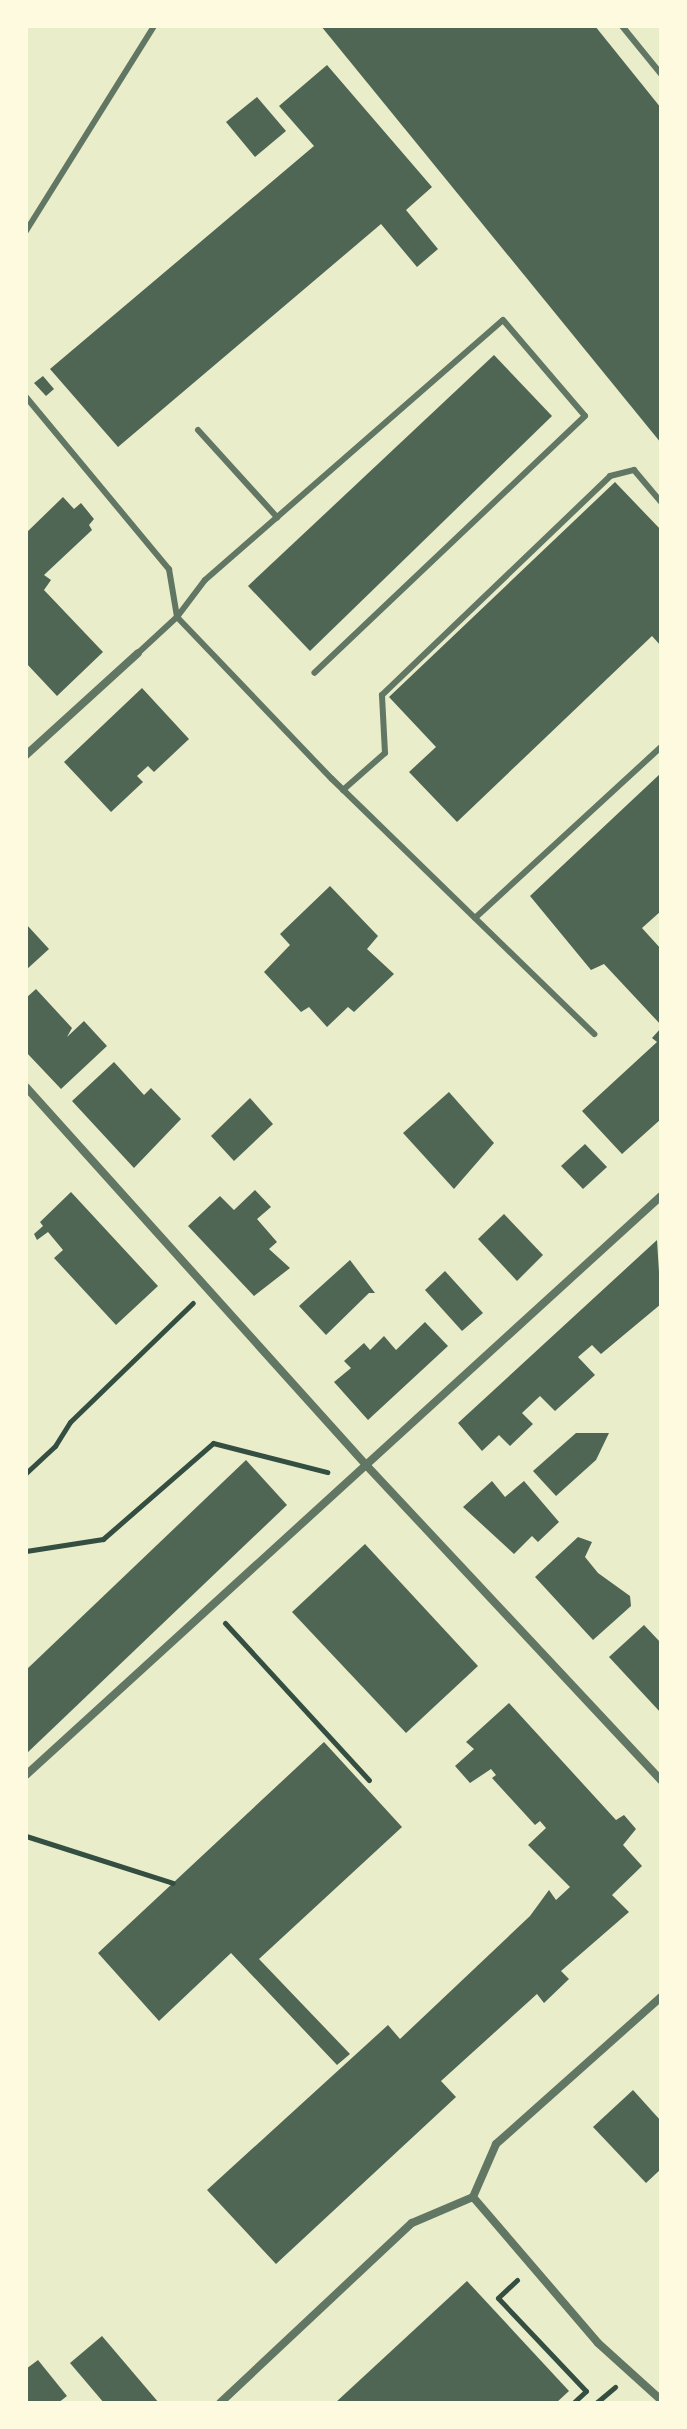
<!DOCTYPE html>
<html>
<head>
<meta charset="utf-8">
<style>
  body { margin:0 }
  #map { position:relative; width:687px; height:2429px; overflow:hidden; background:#e9edc9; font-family:"Asap Condensed",sans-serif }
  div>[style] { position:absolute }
  .building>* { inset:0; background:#4f6655 }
  .path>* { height:5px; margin:-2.5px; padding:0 2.5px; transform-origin:2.5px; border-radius:2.5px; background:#344e41 }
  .service>* { height:6px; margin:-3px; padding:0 3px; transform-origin:3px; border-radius:3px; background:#617663 }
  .minor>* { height:8px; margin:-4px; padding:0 4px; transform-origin:4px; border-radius:4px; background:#617663 }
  span { translate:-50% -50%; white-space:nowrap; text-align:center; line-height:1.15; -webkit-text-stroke:8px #fefae0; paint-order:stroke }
  .frame { position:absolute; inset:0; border:28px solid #fefae0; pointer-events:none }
</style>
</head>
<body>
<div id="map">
  <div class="building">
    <i style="clip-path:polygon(321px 26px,595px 26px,661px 108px,661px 443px)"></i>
    <i style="clip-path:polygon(327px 65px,432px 187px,406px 210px,438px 249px,417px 267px,381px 224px,118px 447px,50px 369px,314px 146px,279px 106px)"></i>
    <i style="clip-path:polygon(257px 97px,286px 131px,255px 157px,226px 122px)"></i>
    <i style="clip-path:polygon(494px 355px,552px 416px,310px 651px,248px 586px)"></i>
    <i style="clip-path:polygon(43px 376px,54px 389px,46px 396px,34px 383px)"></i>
    <i style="clip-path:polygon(615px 482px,661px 530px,661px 646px,652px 636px,457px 822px,409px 772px,436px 747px,389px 697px)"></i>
    <i style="clip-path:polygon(63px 497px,74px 509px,81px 503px,94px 519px,89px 525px,92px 530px,44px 575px,51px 580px,44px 590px,103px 652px,57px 696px,26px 663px,26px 533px)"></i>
    <i style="clip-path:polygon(142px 688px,189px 739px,154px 772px,148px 766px,137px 776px,143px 782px,111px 812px,64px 762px)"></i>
    <i style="clip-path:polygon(661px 773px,661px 911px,642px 928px,661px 949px,661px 1025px,604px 964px,591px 970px,530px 896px)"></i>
    <i style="clip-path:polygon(330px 886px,378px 936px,367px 949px,394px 974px,354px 1012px,348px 1007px,327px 1027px,309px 1007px,301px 1012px,264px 972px,290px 945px,280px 934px)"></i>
    <i style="clip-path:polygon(26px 924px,49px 949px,26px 970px)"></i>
    <i style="clip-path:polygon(36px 989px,72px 1028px,67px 1037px,84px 1021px,107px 1046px,61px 1089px,26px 1052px,26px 998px)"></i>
    <i style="clip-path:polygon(661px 1028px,661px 1119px,622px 1154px,582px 1111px,657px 1042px,652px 1038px)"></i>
    <i style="clip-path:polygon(114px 1062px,144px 1095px,151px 1088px,181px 1119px,134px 1168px,72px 1101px)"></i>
    <i style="clip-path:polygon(449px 1092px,494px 1143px,454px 1189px,403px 1133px)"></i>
    <i style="clip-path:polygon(250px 1098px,273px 1124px,234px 1161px,211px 1136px)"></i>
    <i style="clip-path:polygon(585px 1144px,607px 1167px,583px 1189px,561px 1166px)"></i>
    <i style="clip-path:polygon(255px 1190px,271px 1207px,257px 1219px,277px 1242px,269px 1249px,290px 1268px,254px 1296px,188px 1226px,220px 1196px,234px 1210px)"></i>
    <i style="clip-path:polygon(71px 1192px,158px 1286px,116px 1325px,54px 1258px,63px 1250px,48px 1232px,37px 1240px,34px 1234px,43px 1226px,40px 1222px)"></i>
    <i style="clip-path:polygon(504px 1214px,543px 1255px,517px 1281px,478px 1239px)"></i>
    <i style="clip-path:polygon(657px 1240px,661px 1304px,601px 1354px,592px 1345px,578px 1357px,595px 1375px,555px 1411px,540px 1396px,522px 1413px,533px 1424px,510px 1446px,499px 1435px,482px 1451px,458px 1423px)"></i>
    <i style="clip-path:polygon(350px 1260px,375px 1293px,369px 1293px,326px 1335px,299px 1306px)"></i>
    <i style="clip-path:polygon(445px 1271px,483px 1313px,462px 1331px,425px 1290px)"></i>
    <i style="clip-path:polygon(425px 1322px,448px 1346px,368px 1420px,334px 1382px,351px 1368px,344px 1361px,364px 1343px,370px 1350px,384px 1336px,396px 1350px)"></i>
    <i style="clip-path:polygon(576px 1433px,609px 1433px,596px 1460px,556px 1496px,533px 1471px)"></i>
    <i style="clip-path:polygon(246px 1460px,287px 1505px,26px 1754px,26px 1670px)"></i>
    <i style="clip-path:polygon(492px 1481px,505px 1497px,524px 1481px,559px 1522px,538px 1542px,532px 1536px,514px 1554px,463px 1507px)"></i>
    <i style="clip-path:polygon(578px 1537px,592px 1542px,585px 1557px,598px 1573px,630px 1596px,631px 1606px,593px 1640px,535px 1577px)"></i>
    <i style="clip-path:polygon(365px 1544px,478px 1666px,406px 1733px,292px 1612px)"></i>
    <i style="clip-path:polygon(644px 1625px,661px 1643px,661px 1713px,609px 1657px)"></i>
    <i style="clip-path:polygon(509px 1703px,616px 1820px,624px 1815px,636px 1829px,623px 1845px,642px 1866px,612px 1895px,629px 1912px,561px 1971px,569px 1979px,544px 2003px,537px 1994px,441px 2081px,456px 2097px,276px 2264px,207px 2190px,388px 2025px,400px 2039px,530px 1916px,549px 1890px,556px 1900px,570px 1887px,528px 1845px,546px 1828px,540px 1821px,535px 1825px,492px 1778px,496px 1775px,491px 1769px,470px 1783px,455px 1766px,474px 1749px,466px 1742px)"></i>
    <i style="clip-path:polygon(324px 1742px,402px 1827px,259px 1959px,350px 2054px,337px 2065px,231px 1953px,159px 2021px,98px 1953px)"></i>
    <i style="clip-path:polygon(633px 2090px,661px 2121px,661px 2169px,646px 2183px,593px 2127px)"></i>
    <i style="clip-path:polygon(467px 2281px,569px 2391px,556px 2403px,335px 2403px)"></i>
    <i style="clip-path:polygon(102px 2336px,159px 2403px,104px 2403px,70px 2363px)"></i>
    <i style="clip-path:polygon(38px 2360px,67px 2396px,58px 2403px,26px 2403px,26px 2369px)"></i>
  </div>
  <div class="path">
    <i style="left:26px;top:1473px;width:40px;rotate:-43deg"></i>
    <i style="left:55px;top:1446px;width:28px;rotate:-58deg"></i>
    <i style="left:70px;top:1422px;width:171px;rotate:-44.1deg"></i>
    <i style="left:26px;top:1551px;width:78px;rotate:-8.9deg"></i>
    <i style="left:103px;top:1539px;width:146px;rotate:-41.1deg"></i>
    <i style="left:213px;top:1443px;width:118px;rotate:14.3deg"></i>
    <i style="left:225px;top:1623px;width:213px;rotate:47.5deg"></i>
    <i style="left:26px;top:1836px;width:154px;rotate:17.7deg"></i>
    <i style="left:517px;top:2280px;width:26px;rotate:137deg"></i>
    <i style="left:498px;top:2298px;width:128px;rotate:46.6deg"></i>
    <i style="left:586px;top:2391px;width:18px;rotate:137deg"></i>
    <i style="left:596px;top:2403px;width:25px;rotate:-40deg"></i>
  </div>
  <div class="service">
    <i style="left:622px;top:26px;width:62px;rotate:50.9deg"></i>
    <i style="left:26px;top:231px;width:242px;rotate:-58deg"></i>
    <i style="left:26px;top:397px;width:224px;rotate:50.3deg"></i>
    <i style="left:169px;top:569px;width:49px;rotate:80.5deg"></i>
    <i style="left:177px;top:617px;width:224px;rotate:46.3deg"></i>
    <i style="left:332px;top:779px;width:366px;rotate:44.2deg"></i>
    <i style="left:198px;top:430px;width:118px;rotate:47.8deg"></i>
    <i style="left:138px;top:653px;width:53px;rotate:-42.7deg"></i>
    <i style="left:177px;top:617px;width:46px;rotate:-52.9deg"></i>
    <i style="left:205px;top:580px;width:395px;rotate:-41.1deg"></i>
    <i style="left:503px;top:320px;width:126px;rotate:49.5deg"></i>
    <i style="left:585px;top:416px;width:373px;rotate:136.5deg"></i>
    <i style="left:343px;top:790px;width:56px;rotate:-41.4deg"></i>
    <i style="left:385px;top:753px;width:58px;rotate:-93deg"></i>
    <i style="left:382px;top:695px;width:316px;rotate:-43.8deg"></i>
    <i style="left:610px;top:476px;width:25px;rotate:-14deg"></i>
    <i style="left:634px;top:470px;width:42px;rotate:49.8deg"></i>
    <i style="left:475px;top:918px;width:253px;rotate:-42.6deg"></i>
  </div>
  <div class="minor">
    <i style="left:26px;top:755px;width:151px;rotate:-42.3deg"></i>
    <i style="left:26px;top:1087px;width:510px;rotate:48.02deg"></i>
    <i style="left:367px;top:1466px;width:430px;rotate:46.9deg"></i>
    <i style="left:26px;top:1775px;width:859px;rotate:-42.36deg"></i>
    <i style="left:473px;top:2197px;width:192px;rotate:49.4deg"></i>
    <i style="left:598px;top:2343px;width:85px;rotate:42.1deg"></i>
    <i style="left:220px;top:2403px;width:263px;rotate:-43.2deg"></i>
    <i style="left:412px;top:2223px;width:66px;rotate:-23.1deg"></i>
    <i style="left:473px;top:2197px;width:58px;rotate:-66.5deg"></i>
    <i style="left:496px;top:2144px;width:221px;rotate:-41.7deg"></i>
  </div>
  <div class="frame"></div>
</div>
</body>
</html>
